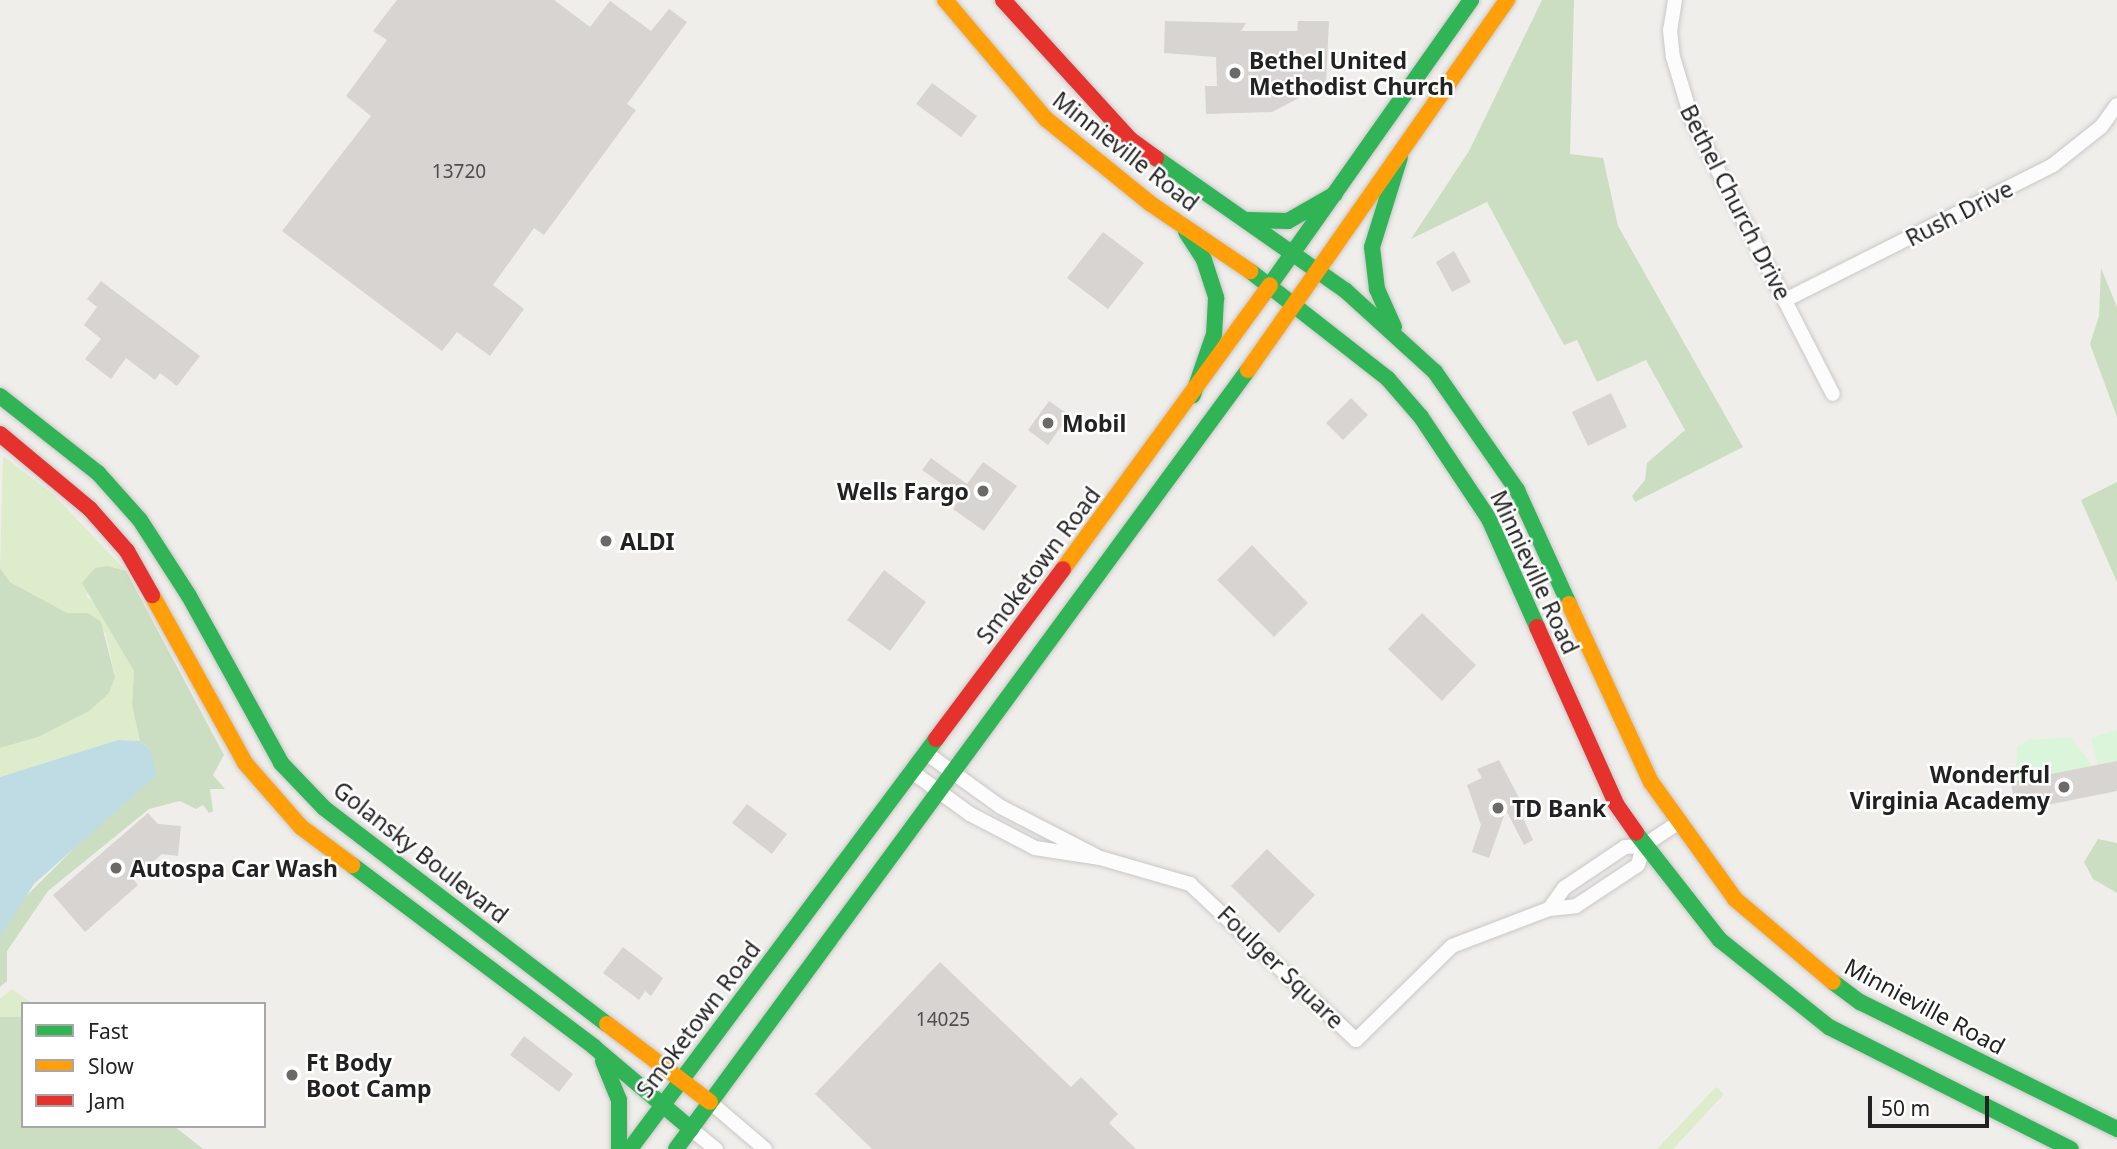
<!DOCTYPE html>
<html>
<head>
<meta charset="utf-8">
<style>
  body { margin:0 }
  #map { position:relative; width:2117px; height:1149px; overflow:hidden; background:#f0eeeb; font-family:"Noto Sans",sans-serif }
  div>[style] { position:absolute }
  .grass>* { inset:0; background:#ddeccb }
  .forest>* { inset:0; background:#cbdec1 }
  .park>* { inset:0; background:#daf5da }
  .water>* { inset:0; background:#bfdbe3 }
  .building>* { inset:0; background:#d7d4d2 }
  .roads { filter:drop-shadow(0 0 2px #c9c8c7) drop-shadow(0 0 2px #c9c8c7) }
  .street>* { height:14px; margin:-7px; padding:0 7px; transform-origin:7px; border-radius:7px; background:#fdfcfc }
  .fast>* { height:16px; margin:-8px; padding:0 8px; transform-origin:8px; border-radius:8px; background:#30b455 }
  .slow>* { height:16px; margin:-8px; padding:0 8px; transform-origin:8px; border-radius:8px; background:#ff9f0a }
  .jam>* { height:16px; margin:-8px; padding:0 8px; transform-origin:8px; border-radius:8px; background:#e5322d }
  .dots>* { width:19px; height:19px; translate:-50% -50%; box-sizing:border-box; border:4px solid #fff; border-radius:50% }
  span { translate:-50% -50%; white-space:nowrap; text-align:center; line-height:1.15; -webkit-text-stroke:5px #fff; paint-order:stroke }
  .number-label { font-size:19px; color:#4f4e4e }
  .number-label span { -webkit-text-stroke-width:0 }
  .poi-label { font-size:23px; color:#222; font-weight:700 }
  .left { translate:0 -50%; text-align:left }
  .right { translate:-100% -50%; text-align:right }
  .street-label { font-size:23px; color:#222 }
  .legend { position:absolute; left:21px; top:1002px; width:245px; height:126px; box-sizing:border-box; background:#fff; border:2px solid #a7a7a7; margin:0; padding:9px 12px; list-style:none; font-size:21px; color:#222 }
  .legend li { display:flex; align-items:center; gap:14px; height:35px }
  .legend b { width:35px; border:2px solid #a7a7a7 }
  .scale { position:absolute; left:1868px; top:1096px; width:121px; height:32px; box-sizing:border-box; border:4px solid #222; border-top:0; padding-left:9px; font-size:21px; line-height:24px; white-space:nowrap; color:#222; -webkit-text-stroke:5px #fff; paint-order:stroke }
</style>
</head>
<body>
<div id="map">
  <div class="grass">
    <i style="clip-path:polygon(3px 456px,54px 495px,126px 571px,108px 566px,86px 596px,102px 609px,134px 671px,132px 705px,140px 741px,118px 740px,0 777px,0 748px,38px 737px,115px 677px,106px 634px,88px 613px,67px 613px,10px 582px,0 568px)"></i>
    <i style="clip-path:polygon(12px 989px,33px 1004px,23px 1004px,23px 1017px,0 1017px,0 999px)"></i>
    <i style="clip-path:polygon(1716px 1087px,1724px 1094px,1673px 1149px,1657px 1149px)"></i>
  </div>
  <div class="forest">
    <i style="clip-path:polygon(1542px 0,1574px 0,1570px 154px,1603px 158px,1618px 226px,1743px 447px,1635px 502px,1632px 496px,1645px 480px,1647px 463px,1685px 430px,1646px 360px,1597px 382px,1577px 340px,1564px 345px,1487px 202px,1411px 239px,1469px 151px)"></i>
    <i style="clip-path:polygon(2101px 268px,2117px 307px,2117px 417px,2090px 344px,2099px 316px)"></i>
    <i style="clip-path:polygon(2117px 482px,2117px 582px,2081px 500px)"></i>
    <i style="clip-path:polygon(108px 566px,126px 571px,224px 755px,213px 775px,225px 789px,210px 789px,213px 811px,209px 813px,203px 805px,196px 809px,180px 801px,149px 809px,48px 891px,7px 951px,7px 981px,0 987px,0 937px,15px 907px,108px 815px,150px 749px,140px 741px,132px 705px,134px 671px,82px 583px,95px 568px)"></i>
    <i style="clip-path:polygon(0 568px,10px 582px,67px 613px,88px 613px,101px 622px,115px 677px,109px 693px,89px 711px,38px 737px,0 748px)"></i>
    <i style="clip-path:polygon(2098px 839px,2117px 843px,2117px 893px,2093px 879px,2084px 862px)"></i>
    <i style="clip-path:polygon(0 1017px,23px 1017px,23px 1126px,174px 1126px,203px 1149px,0 1149px)"></i>
  </div>
  <div class="park">
    <i style="clip-path:polygon(2117px 730px,2117px 761px,2098px 765px,2091px 738px)"></i>
    <i style="clip-path:polygon(2070px 737px,2093px 766px,2016px 781px,2017px 747px,2028px 740px)"></i>
  </div>
  <div class="water">
    <i style="clip-path:polygon(118px 740px,140px 741px,150px 749px,157px 775px,34px 884px,0 937px,0 777px)"></i>
  </div>
  <div class="building">
    <i style="clip-path:polygon(397px 0,554px 0,590px 27px,610px 1px,651px 31px,669px 9px,687px 22px,627px 104px,636px 110px,544px 235px,534px 228px,493px 285px,524px 309px,490px 356px,457px 332px,442px 351px,282px 231px,371px 116px,346px 96px,387px 40px,373px 31px)"></i>
    <i style="clip-path:polygon(1165px 21px,1246px 23px,1241px 31px,1297px 31px,1298px 21px,1329px 21px,1326px 84px,1272px 112px,1206px 114px,1205px 86px,1217px 86px,1216px 57px,1164px 53px)"></i>
    <i style="clip-path:polygon(932px 83px,977px 116px,961px 137px,916px 104px)"></i>
    <i style="clip-path:polygon(1103px 232px,1144px 263px,1108px 309px,1067px 278px)"></i>
    <i style="clip-path:polygon(1454px 251px,1471px 282px,1452px 292px,1436px 262px)"></i>
    <i style="clip-path:polygon(101px 281px,200px 356px,177px 386px,160px 373px,155px 380px,126px 358px,111px 379px,85px 359px,101px 339px,84px 325px,97px 307px,87px 299px)"></i>
    <i style="clip-path:polygon(1611px 393px,1627px 427px,1588px 446px,1572px 412px)"></i>
    <i style="clip-path:polygon(1351px 398px,1368px 415px,1343px 440px,1326px 423px)"></i>
    <i style="clip-path:polygon(1049px 401px,1069px 415px,1048px 445px,1028px 430px)"></i>
    <i style="clip-path:polygon(931px 458px,967px 484px,983px 462px,1017px 486px,984px 531px,953px 509px,961px 497px,922px 470px)"></i>
    <i style="clip-path:polygon(1252px 545px,1308px 603px,1274px 637px,1217px 580px)"></i>
    <i style="clip-path:polygon(884px 570px,926px 602px,890px 651px,847px 620px)"></i>
    <i style="clip-path:polygon(1422px 613px,1476px 665px,1442px 701px,1388px 649px)"></i>
    <i style="clip-path:polygon(1499px 760px,1524px 807px,1519px 809px,1533px 840px,1524px 845px,1506px 810px,1489px 858px,1472px 852px,1481px 825px,1467px 785px,1482px 778px,1477px 769px)"></i>
    <i style="clip-path:polygon(2117px 761px,2117px 791px,2027px 809px,2026px 803px,2015px 805px,2011px 782px)"></i>
    <i style="clip-path:polygon(747px 804px,787px 834px,772px 854px,732px 823px)"></i>
    <i style="clip-path:polygon(148px 813px,158px 824px,181px 826px,178px 856px,162px 854px,133px 879px,138px 885px,85px 932px,53px 895px)"></i>
    <i style="clip-path:polygon(1267px 849px,1315px 895px,1279px 933px,1231px 886px)"></i>
    <i style="clip-path:polygon(623px 947px,663px 978px,651px 996px,645px 991px,639px 1000px,603px 973px)"></i>
    <i style="clip-path:polygon(940px 962px,1071px 1087px,1081px 1077px,1118px 1114px,1109px 1123px,1136px 1149px,872px 1149px,815px 1094px)"></i>
    <i style="clip-path:polygon(524px 1036px,573px 1074px,559px 1092px,510px 1055px)"></i>
  </div>
  <div class="roads">
    <div class="street">
      <i style="left:1675px;top:0;width:30px;rotate:99deg"></i>
      <i style="left:1670px;top:30px;width:27px;rotate:84deg"></i>
      <i style="left:1673px;top:57px;width:66px;rotate:73.2deg"></i>
      <i style="left:1692px;top:120px;width:308px;rotate:62.8deg"></i>
      <i style="left:1785px;top:300px;width:300px;rotate:-26.7deg"></i>
      <i style="left:2053px;top:165px;width:61px;rotate:-38.4deg"></i>
      <i style="left:2101px;top:127px;width:27px;rotate:-54deg"></i>
      <i style="left:926px;top:753px;width:92px;rotate:35.8deg"></i>
      <i style="left:1001px;top:807px;width:107px;rotate:27.3deg"></i>
      <i style="left:911px;top:771px;width:73px;rotate:36.1deg"></i>
      <i style="left:970px;top:814px;width:73px;rotate:27.6deg"></i>
      <i style="left:1035px;top:848px;width:66px;rotate:8.7deg"></i>
      <i style="left:1100px;top:858px;width:94px;rotate:16.1deg"></i>
      <i style="left:1190px;top:884px;width:228px;rotate:43.2deg"></i>
      <i style="left:1356px;top:1040px;width:134px;rotate:-44.4deg"></i>
      <i style="left:1452px;top:946px;width:104px;rotate:-20.9deg"></i>
      <i style="left:1549px;top:909px;width:27px;rotate:-6deg"></i>
      <i style="left:1576px;top:906px;width:74px;rotate:-33.5deg"></i>
      <i style="left:1638px;top:865px;width:20px;rotate:-75deg"></i>
      <i style="left:1549px;top:909px;width:26px;rotate:-54deg"></i>
      <i style="left:1564px;top:888px;width:73px;rotate:-33.9deg"></i>
      <i style="left:1625px;top:847px;width:18px;rotate:-3deg"></i>
      <i style="left:1643px;top:846px;width:42px;rotate:-33.3deg"></i>
      <i style="left:710px;top:1102px;width:72px;rotate:40.5deg"></i>
      <i style="left:691px;top:1129px;width:32px;rotate:39deg"></i>
    </div>
    <div class="fast">
      <i style="left:1156px;top:158px;width:232px;rotate:35deg"></i>
      <i style="left:1346px;top:291px;width:120px;rotate:42.3deg"></i>
      <i style="left:1435px;top:372px;width:144px;rotate:55.2deg"></i>
      <i style="left:1517px;top:490px;width:125px;rotate:65.5deg"></i>
      <i style="left:1248px;top:220px;width:40px;rotate:1.4deg"></i>
      <i style="left:1288px;top:221px;width:54px;rotate:-29.9deg"></i>
      <i style="left:1186px;top:232px;width:33px;rotate:57deg"></i>
      <i style="left:1204px;top:260px;width:40px;rotate:72deg"></i>
      <i style="left:1216px;top:298px;width:36px;rotate:93deg"></i>
      <i style="left:1214px;top:334px;width:65px;rotate:109deg"></i>
      <i style="left:1250px;top:271px;width:175px;rotate:38deg"></i>
      <i style="left:1388px;top:379px;width:50px;rotate:49deg"></i>
      <i style="left:1421px;top:417px;width:123px;rotate:56.3deg"></i>
      <i style="left:1489px;top:519px;width:118px;rotate:66deg"></i>
      <i style="left:1270px;top:285px;width:349px;rotate:-54.8deg"></i>
      <i style="left:1394px;top:327px;width:42px;rotate:-114.1deg"></i>
      <i style="left:1377px;top:289px;width:42px;rotate:-96.8deg"></i>
      <i style="left:1372px;top:247px;width:94px;rotate:-72.7deg"></i>
      <i style="left:0;top:396px;width:125px;rotate:38.2deg"></i>
      <i style="left:98px;top:473px;width:63px;rotate:48.2deg"></i>
      <i style="left:140px;top:520px;width:90px;rotate:57.2deg"></i>
      <i style="left:189px;top:596px;width:191px;rotate:61.1deg"></i>
      <i style="left:281px;top:763px;width:62px;rotate:46.3deg"></i>
      <i style="left:324px;top:808px;width:356px;rotate:37.4deg"></i>
      <i style="left:1636px;top:833px;width:136px;rotate:51.9deg"></i>
      <i style="left:1720px;top:940px;width:139px;rotate:38.6deg"></i>
      <i style="left:1829px;top:1027px;width:271px;rotate:26.8deg"></i>
      <i style="left:352px;top:865px;width:303px;rotate:36.9deg"></i>
      <i style="left:594px;top:1047px;width:127px;rotate:40.2deg"></i>
      <i style="left:1833px;top:982px;width:34px;rotate:37deg"></i>
      <i style="left:1860px;top:1002px;width:287px;rotate:26.3deg"></i>
      <i style="left:603px;top:1061px;width:42px;rotate:67.7deg"></i>
      <i style="left:619px;top:1100px;width:49px;rotate:90deg"></i>
      <i style="left:630px;top:1149px;width:512px;rotate:-53.26deg"></i>
      <i style="left:676px;top:1149px;width:966px;rotate:-53.71deg"></i>
    </div>
    <div class="slow">
      <i style="left:945px;top:0;width:156px;rotate:49.7deg"></i>
      <i style="left:1046px;top:119px;width:135px;rotate:39deg"></i>
      <i style="left:1151px;top:204px;width:120px;rotate:34.1deg"></i>
      <i style="left:1248px;top:370px;width:452px;rotate:-55deg"></i>
      <i style="left:1063px;top:569px;width:351px;rotate:-53.9deg"></i>
      <i style="left:152px;top:595px;width:192px;rotate:61deg"></i>
      <i style="left:245px;top:763px;width:85px;rotate:48.8deg"></i>
      <i style="left:301px;top:827px;width:64px;rotate:36.7deg"></i>
      <i style="left:1569px;top:604px;width:196px;rotate:65.3deg"></i>
      <i style="left:1651px;top:782px;width:144px;rotate:54.3deg"></i>
      <i style="left:1735px;top:899px;width:128px;rotate:40.3deg"></i>
      <i style="left:607px;top:1024px;width:129px;rotate:37.1deg"></i>
    </div>
    <div class="jam">
      <i style="left:1003px;top:0;width:190px;rotate:47.6deg"></i>
      <i style="left:1131px;top:140px;width:31px;rotate:36deg"></i>
      <i style="left:0;top:434px;width:117px;rotate:39.8deg"></i>
      <i style="left:90px;top:509px;width:56px;rotate:48.6deg"></i>
      <i style="left:127px;top:551px;width:51px;rotate:60.4deg"></i>
      <i style="left:1537px;top:627px;width:194px;rotate:65.9deg"></i>
      <i style="left:1616px;top:804px;width:35px;rotate:55deg"></i>
      <i style="left:936px;top:739px;width:212px;rotate:-53.2deg"></i>
    </div>
  </div>
  <div class="dots">
    <i style="left:1235px;top:73px;background:#6a6968"></i>
    <i style="left:1048px;top:423px;background:#6a6968"></i>
    <i style="left:983px;top:491px;background:#6a6968"></i>
    <i style="left:606px;top:541px;background:#6a6968"></i>
    <i style="left:2064px;top:787px;background:#6a6968"></i>
    <i style="left:1498px;top:808px;background:#6a6968"></i>
    <i style="left:116px;top:868px;background:#6a6968"></i>
    <i style="left:292px;top:1075px;background:#6a6968"></i>
  </div>
  <div class="number-label">
    <span style="left:459px;top:172px">13720</span>
    <span style="left:943px;top:1020px">14025</span>
  </div>
  <div class="poi-label">
    <span class="left" style="left:1249px;top:73px">Bethel United<br>Methodist Church</span>
    <span class="left" style="left:1062px;top:423px">Mobil</span>
    <span class="right" style="left:969px;top:491px">Wells Fargo</span>
    <span class="left" style="left:620px;top:541px">ALDI</span>
    <span class="right" style="left:2050px;top:787px">Wonderful<br>Virginia Academy</span>
    <span class="left" style="left:1512px;top:808px">TD Bank</span>
    <span class="left" style="left:130px;top:868px">Autospa Car Wash</span>
    <span class="left" style="left:306px;top:1075px">Ft Body<br>Boot Camp</span>
  </div>
  <div class="street-label">
    <span style="left:1126px;top:151px;rotate:38deg">Minnieville Road</span>
    <span style="left:1736px;top:202px;rotate:63deg">Bethel Church Drive</span>
    <span style="left:1959px;top:213px;rotate:-27deg">Rush Drive</span>
    <span style="left:1038px;top:565px;rotate:-53deg">Smoketown Road</span>
    <span style="left:1535px;top:572px;rotate:65deg">Minnieville Road</span>
    <span style="left:421px;top:852px;rotate:38deg">Golansky Boulevard</span>
    <span style="left:1281px;top:967px;rotate:44deg">Foulger Square</span>
    <span style="left:1925px;top:1006px;rotate:28deg">Minnieville Road</span>
    <span style="left:698px;top:1019px;rotate:-53deg">Smoketown Road</span>
  </div>
  <ul class="legend">
  <li><b style="height:9px;background:#30b455"></b>Fast</li>
  <li><b style="height:9px;background:#ff9f0a"></b>Slow</li>
  <li><b style="height:9px;background:#e5322d"></b>Jam</li>
  </ul>
  <div class="scale">50 m</div>
</div>
</body>
</html>
